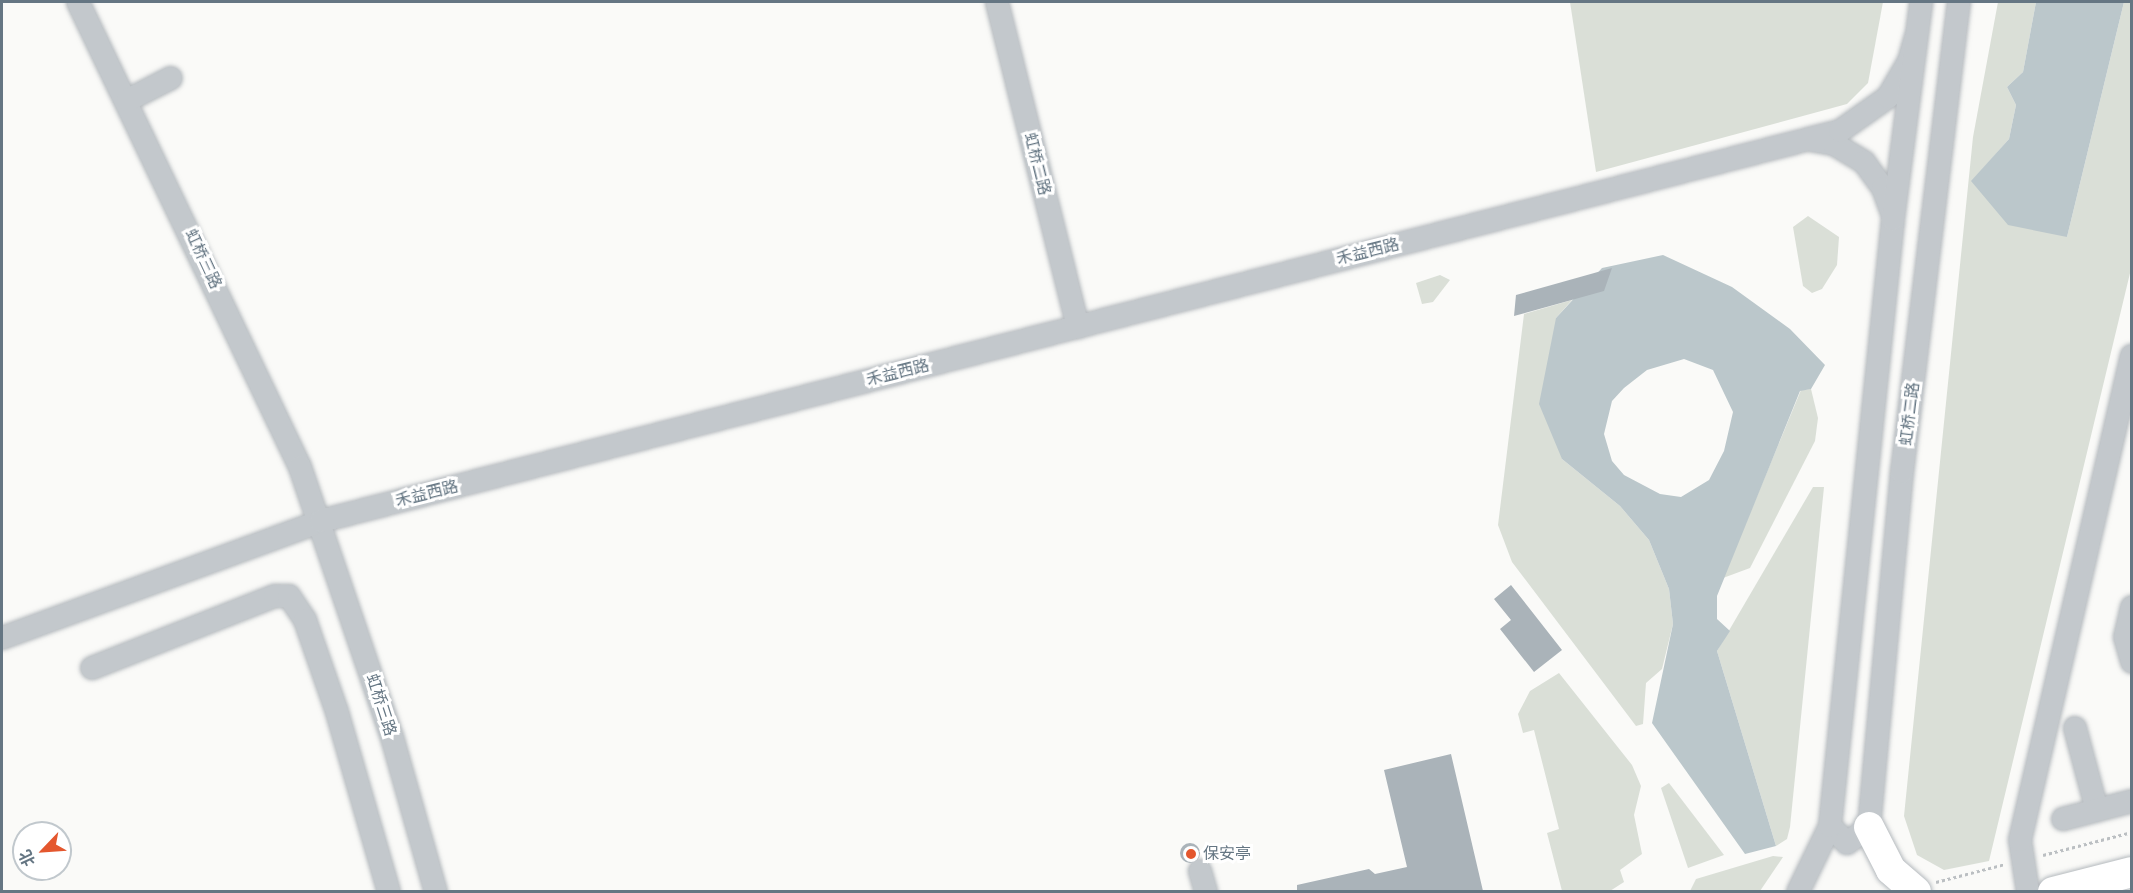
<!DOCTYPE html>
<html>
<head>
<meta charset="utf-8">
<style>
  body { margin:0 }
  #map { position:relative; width:2133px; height:893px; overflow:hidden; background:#fafaf8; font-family:Raleway,"Noto Sans SC",sans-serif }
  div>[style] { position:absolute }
  .green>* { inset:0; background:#dadfd7 }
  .water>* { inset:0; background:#bbc7cb }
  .building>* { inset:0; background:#aab3b9 }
  .round { border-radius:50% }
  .path>* { height:3px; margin-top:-1.5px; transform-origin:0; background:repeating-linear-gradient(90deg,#bbbfc2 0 3px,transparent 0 6px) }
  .roads { filter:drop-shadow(0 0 2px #b5babe) drop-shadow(0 0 2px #b5babe) }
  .minor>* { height:22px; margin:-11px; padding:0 11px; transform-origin:11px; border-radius:11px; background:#c3c8cc }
  .major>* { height:30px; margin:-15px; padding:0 15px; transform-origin:15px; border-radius:15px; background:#fff }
  .dots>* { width:16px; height:16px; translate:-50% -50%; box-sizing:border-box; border:3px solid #fff; border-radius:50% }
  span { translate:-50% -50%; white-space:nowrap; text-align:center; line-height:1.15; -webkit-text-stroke:6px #fff; paint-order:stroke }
  .street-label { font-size:16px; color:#657683 }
  .poi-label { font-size:16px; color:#657683 }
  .left { translate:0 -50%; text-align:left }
  .frame { position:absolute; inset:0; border:3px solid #657683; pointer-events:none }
  .north { position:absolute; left:12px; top:821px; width:60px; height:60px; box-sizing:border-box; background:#fff; border:2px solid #c1c8cd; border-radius:50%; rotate:245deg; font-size:16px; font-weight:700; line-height:24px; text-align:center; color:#657683 }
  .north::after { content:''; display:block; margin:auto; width:21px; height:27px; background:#e4572e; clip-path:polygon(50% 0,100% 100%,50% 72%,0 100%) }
</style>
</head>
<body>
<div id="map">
  <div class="green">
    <i style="clip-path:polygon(1570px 2px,1883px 2px,1868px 83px,1847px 104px,1596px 172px)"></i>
    <i style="clip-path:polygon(1998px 2px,2036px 2px,2023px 72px,2007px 87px,2016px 105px,2009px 139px,1972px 181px,2067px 237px,2124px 2px,2131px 2px,2131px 269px,1989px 861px,1944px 870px,1917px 855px,1904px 816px,1973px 137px)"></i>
    <i style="clip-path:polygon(1808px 216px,1839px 237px,1837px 265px,1822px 289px,1812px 293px,1803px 286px,1793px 227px)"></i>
    <i style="clip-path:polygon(1440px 275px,1450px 280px,1433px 302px,1422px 304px,1416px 283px)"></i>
    <i style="clip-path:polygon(1572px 300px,1556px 318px,1562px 459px,1620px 506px,1649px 540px,1669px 589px,1673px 624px,1662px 669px,1646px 683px,1643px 724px,1636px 726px,1512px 562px,1498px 525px,1524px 314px)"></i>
    <i style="clip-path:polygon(1811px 389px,1818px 418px,1815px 441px,1750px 568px,1723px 578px,1801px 390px)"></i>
    <i style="clip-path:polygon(1813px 487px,1824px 487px,1790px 827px,1787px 839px,1776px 846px,1717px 651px)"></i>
    <i style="clip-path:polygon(1559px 673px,1632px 765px,1641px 786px,1634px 815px,1642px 854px,1620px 870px,1624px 882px,1610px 891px,1562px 891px,1547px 833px,1559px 829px,1534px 730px,1523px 733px,1518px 714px,1530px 691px)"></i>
    <i style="clip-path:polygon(1669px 783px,1724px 855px,1688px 868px,1661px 788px)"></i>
    <i style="clip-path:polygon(1773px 856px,1783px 857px,1760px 891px,1690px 891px,1696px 879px)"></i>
  </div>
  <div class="water">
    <i style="clip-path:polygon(2036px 2px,2124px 2px,2067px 237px,2008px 225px,1971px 181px,2009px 139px,2016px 105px,2007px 87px,2023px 72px)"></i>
    <i style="clip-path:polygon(evenodd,1663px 255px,1732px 287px,1790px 329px,1825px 365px,1811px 389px,1800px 391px,1717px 596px,1717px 619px,1730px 631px,1717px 651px,1776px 846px,1745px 854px,1652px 723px,1673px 624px,1669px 589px,1649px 540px,1620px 506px,1562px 459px,1539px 404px,1556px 318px,1602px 268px,1663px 255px,1684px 359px,1713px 370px,1733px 412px,1724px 451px,1709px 480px,1681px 497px,1660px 494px,1624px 475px,1612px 461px,1604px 434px,1612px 401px,1624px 388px,1647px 370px,1684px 359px)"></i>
  </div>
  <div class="building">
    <i style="clip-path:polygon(1612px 268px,1604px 291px,1514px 316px,1516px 295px)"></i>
    <i style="clip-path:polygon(1511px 585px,1562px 650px,1534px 672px,1500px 629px,1511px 620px,1494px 599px)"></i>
    <i style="clip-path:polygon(1451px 754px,1483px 891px,1297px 891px,1297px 885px,1369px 869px,1375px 874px,1407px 867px,1384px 770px)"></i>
    <i class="round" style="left:1180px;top:843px;width:20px;height:20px"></i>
  </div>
  <div class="path">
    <i style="left:2043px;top:855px;width:92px;rotate:-14.5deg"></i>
    <i style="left:1936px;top:882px;width:71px;rotate:-14.6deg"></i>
  </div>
  <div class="roads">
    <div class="minor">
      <i style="left:78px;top:2px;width:515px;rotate:64.48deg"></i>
      <i style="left:300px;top:467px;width:285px;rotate:71.2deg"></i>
      <i style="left:392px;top:737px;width:161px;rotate:74.2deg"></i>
      <i style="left:997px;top:2px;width:335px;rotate:76deg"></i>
      <i style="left:128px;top:100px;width:48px;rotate:-27.1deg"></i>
      <i style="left:1811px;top:140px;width:23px;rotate:10deg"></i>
      <i style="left:1834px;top:144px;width:35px;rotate:31deg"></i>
      <i style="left:1864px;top:162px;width:32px;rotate:54deg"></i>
      <i style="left:1883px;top:188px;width:27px;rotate:70deg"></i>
      <i style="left:2132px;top:607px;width:31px;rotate:103deg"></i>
      <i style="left:2125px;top:637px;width:26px;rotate:74deg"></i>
      <i style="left:2px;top:638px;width:340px;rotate:-20.1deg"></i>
      <i style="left:321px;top:521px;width:1568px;rotate:-14.4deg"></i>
      <i style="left:1840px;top:131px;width:59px;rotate:-35.3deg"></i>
      <i style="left:1888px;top:97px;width:42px;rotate:-59.7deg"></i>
      <i style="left:1909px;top:61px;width:25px;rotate:-74deg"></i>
      <i style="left:92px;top:668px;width:197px;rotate:-21.5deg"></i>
      <i style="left:275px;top:596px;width:14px"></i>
      <i style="left:289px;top:596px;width:29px;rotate:56deg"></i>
      <i style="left:305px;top:620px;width:97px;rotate:70.8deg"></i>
      <i style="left:337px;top:712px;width:187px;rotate:73.9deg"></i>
      <i style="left:2075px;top:728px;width:85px;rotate:75deg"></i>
      <i style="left:2063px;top:819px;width:71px;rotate:-14.6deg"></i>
      <i style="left:1830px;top:826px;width:24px;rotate:45deg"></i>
      <i style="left:1847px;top:843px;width:27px;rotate:-36deg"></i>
      <i style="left:1869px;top:827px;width:357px;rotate:-84.7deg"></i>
      <i style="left:1902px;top:472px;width:473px;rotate:-83.1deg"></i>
      <i style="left:1200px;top:871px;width:22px;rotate:74deg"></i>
      <i style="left:1798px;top:892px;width:73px;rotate:-64.1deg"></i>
      <i style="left:1830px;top:826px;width:610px;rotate:-84.07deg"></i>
      <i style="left:1893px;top:219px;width:219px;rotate:-82.6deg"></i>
      <i style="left:2028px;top:892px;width:53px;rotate:-98.7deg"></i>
      <i style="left:2020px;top:840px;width:497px;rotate:-77deg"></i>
    </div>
    <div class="major">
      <i style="left:1869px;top:827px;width:48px;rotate:62.9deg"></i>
      <i style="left:1891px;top:870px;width:33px;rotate:41deg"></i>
      <i style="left:2053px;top:892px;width:81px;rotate:-14.2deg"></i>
    </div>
  </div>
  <div class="dots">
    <i style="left:1191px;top:854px;background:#e4572e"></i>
  </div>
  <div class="street-label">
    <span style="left:1037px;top:164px;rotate:76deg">虹桥二路</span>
    <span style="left:1368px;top:252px;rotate:-14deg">禾益西路</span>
    <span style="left:203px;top:259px;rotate:65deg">虹桥三路</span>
    <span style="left:898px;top:373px;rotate:-14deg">禾益西路</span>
    <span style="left:1910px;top:414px;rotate:-83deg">虹桥二路</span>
    <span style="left:427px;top:494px;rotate:-14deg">禾益西路</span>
    <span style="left:381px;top:705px;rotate:72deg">虹桥三路</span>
  </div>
  <div class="poi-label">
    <span class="left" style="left:1203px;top:854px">保安亭</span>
  </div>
  <div class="frame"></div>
  <div class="north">北</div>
</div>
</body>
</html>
